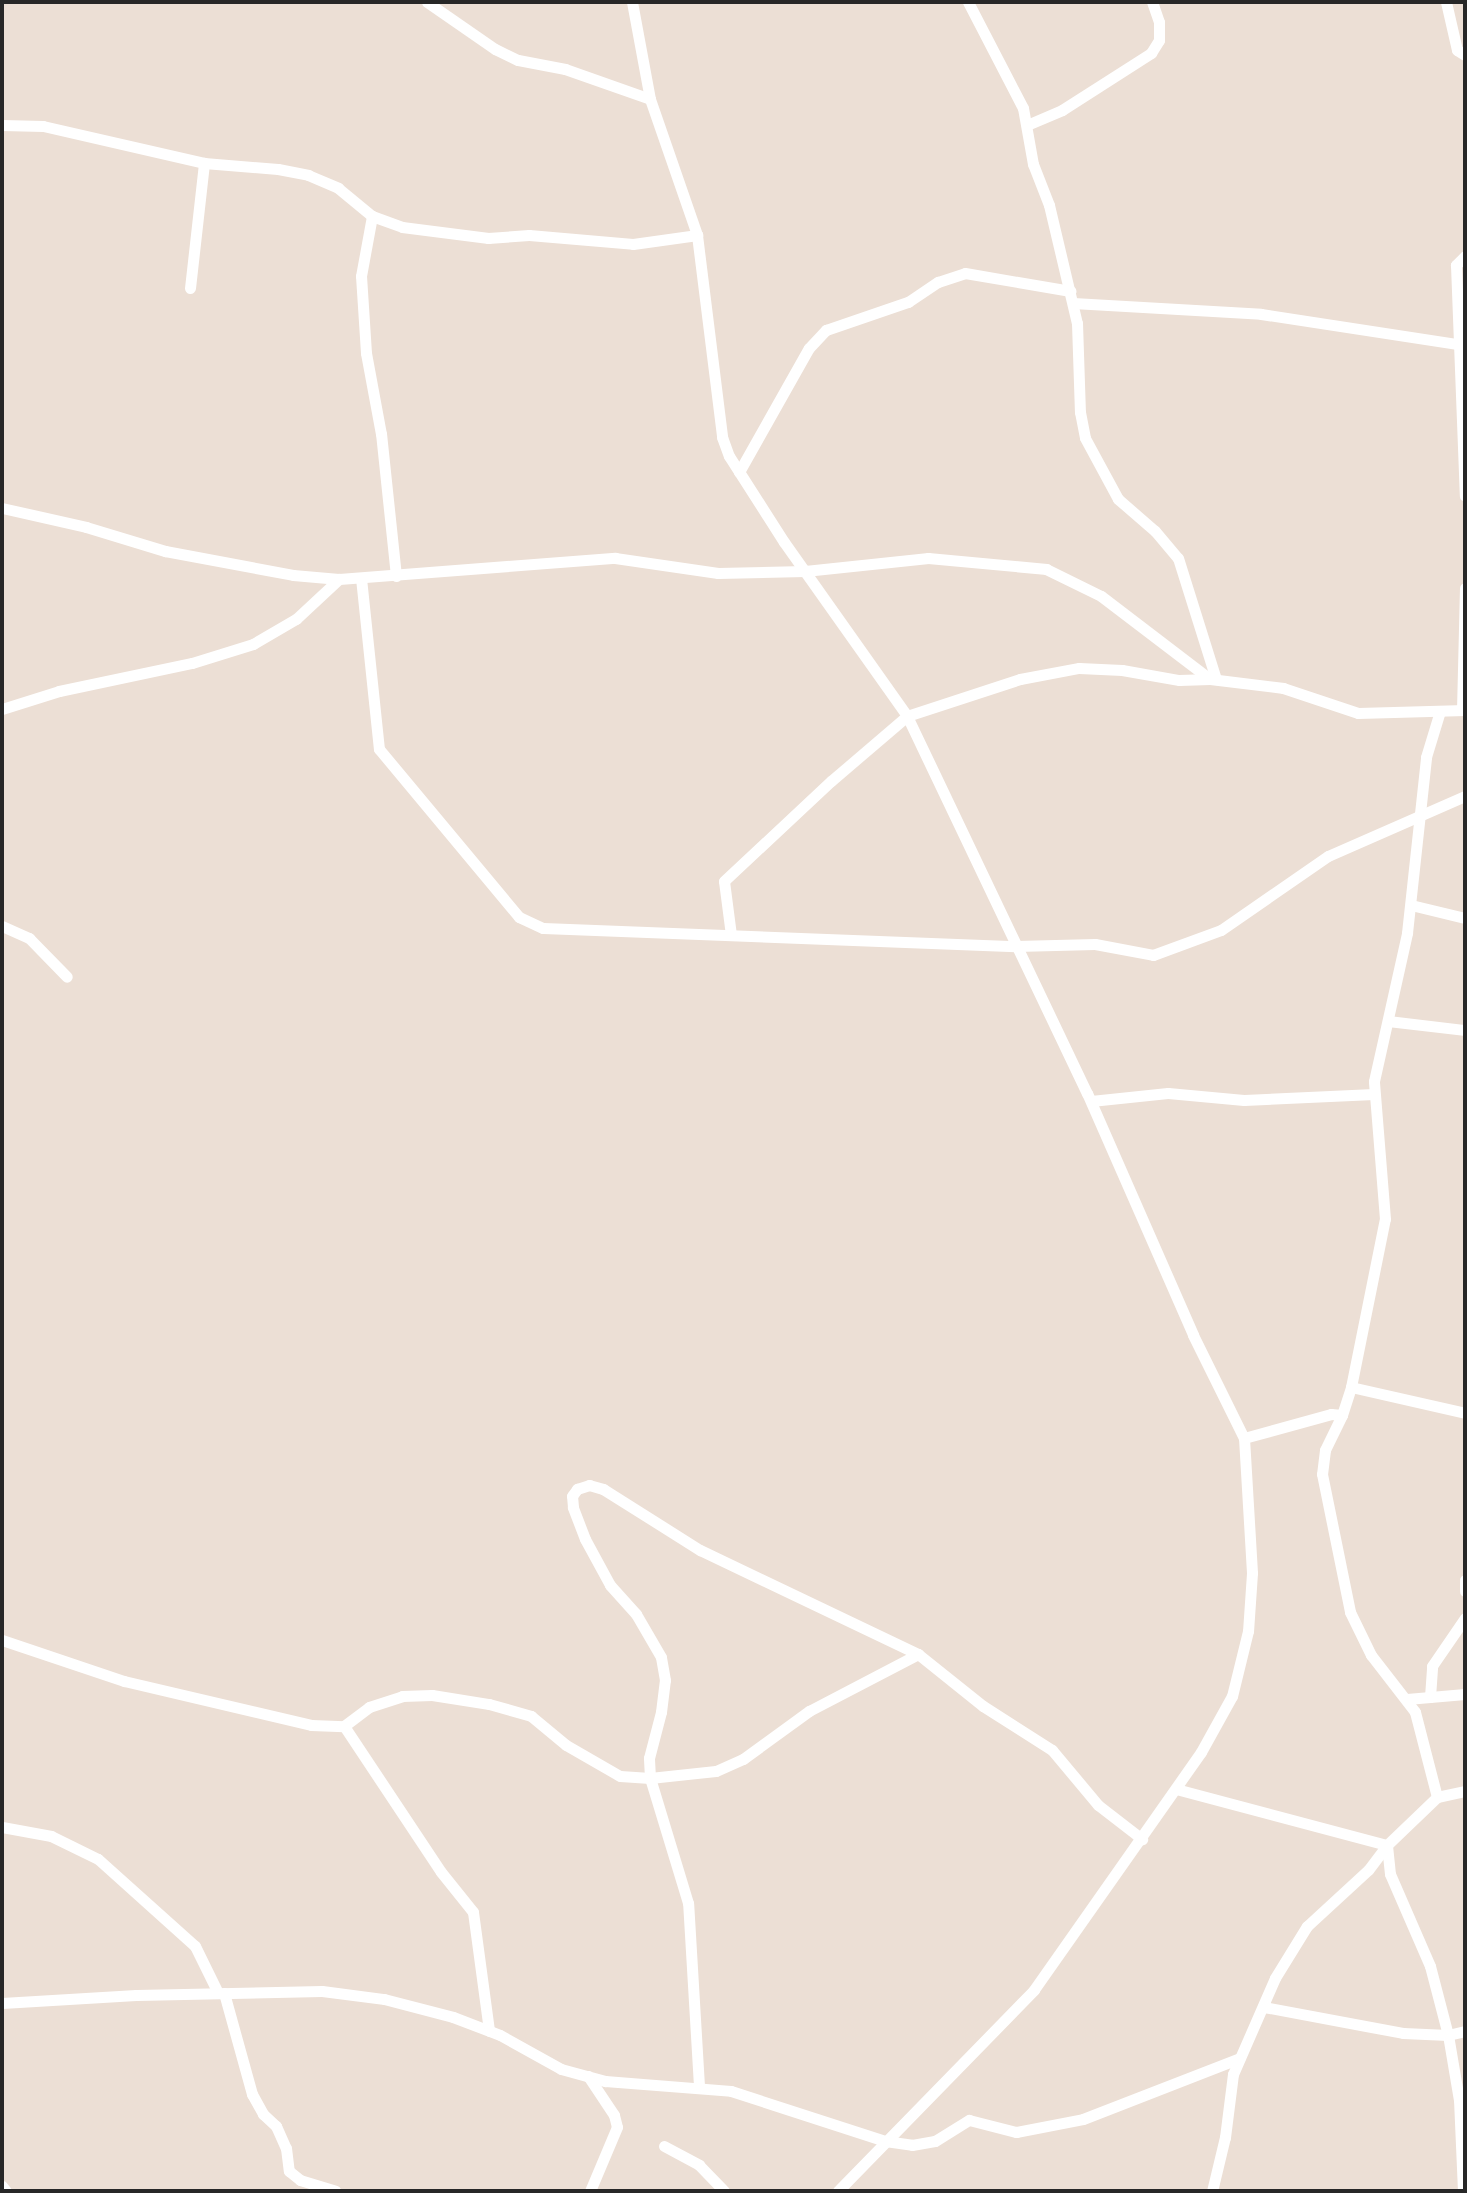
<!DOCTYPE html>
<html>
<head>
<meta charset="utf-8">
<style>
  body { margin:0 }
  #map { position:relative; width:1467px; height:2193px; overflow:hidden; background:#ecdfd5; font-family:Lato,sans-serif }
  div>[style] { position:absolute }
  .minor>* { height:11px; margin:-5.5px; padding:0 5.5px; transform-origin:5.5px; border-radius:5.5px; background:#fff }
  span { translate:-50% -50%; white-space:nowrap; text-align:center; line-height:1.15; -webkit-text-stroke:7px #fff; paint-order:stroke }
  .frame { position:absolute; inset:0; border:4px solid #272727; pointer-events:none }
</style>
</head>
<body>
<div id="map">
  <div class="minor">
    <i style="left:427px;top:2px;width:83px;rotate:34.7deg"></i>
    <i style="left:495px;top:49px;width:25px;rotate:26deg"></i>
    <i style="left:518px;top:60px;width:48px;rotate:10.8deg"></i>
    <i style="left:565px;top:69px;width:90px;rotate:19.4deg"></i>
    <i style="left:632px;top:2px;width:99px;rotate:79.5deg"></i>
    <i style="left:650px;top:99px;width:144px;rotate:70.9deg"></i>
    <i style="left:697px;top:235px;width:204px;rotate:82.9deg"></i>
    <i style="left:722px;top:437px;width:20px;rotate:70deg"></i>
    <i style="left:729px;top:456px;width:102px;rotate:57.4deg"></i>
    <i style="left:784px;top:542px;width:213px;rotate:54.7deg"></i>
    <i style="left:907px;top:716px;width:418px;rotate:64.5deg"></i>
    <i style="left:1087px;top:1093px;width:264px;rotate:66.3deg"></i>
    <i style="left:1193px;top:1335px;width:115px;rotate:63.7deg"></i>
    <i style="left:1244px;top:1438px;width:135px;rotate:86.6deg"></i>
    <i style="left:1252px;top:1573px;width:58px;rotate:93.9deg"></i>
    <i style="left:1248px;top:1631px;width:67px;rotate:103.8deg"></i>
    <i style="left:1232px;top:1696px;width:64px;rotate:119deg"></i>
    <i style="left:1201px;top:1752px;width:291px;rotate:125.1deg"></i>
    <i style="left:1034px;top:1990px;width:281px;rotate:134.3deg"></i>
    <i style="left:968px;top:2px;width:119px;rotate:62.6deg"></i>
    <i style="left:1023px;top:108px;width:57px;rotate:79.9deg"></i>
    <i style="left:1033px;top:164px;width:44px;rotate:68.7deg"></i>
    <i style="left:1049px;top:205px;width:121px;rotate:76.7deg"></i>
    <i style="left:1077px;top:323px;width:89px;rotate:88.1deg"></i>
    <i style="left:1080px;top:412px;width:26px;rotate:79deg"></i>
    <i style="left:1085px;top:438px;width:69px;rotate:61.6deg"></i>
    <i style="left:1118px;top:499px;width:49px;rotate:40.9deg"></i>
    <i style="left:1155px;top:531px;width:35px;rotate:50deg"></i>
    <i style="left:1178px;top:558px;width:127px;rotate:72.6deg"></i>
    <i style="left:1446px;top:2px;width:49px;rotate:77.1deg"></i>
    <i style="left:1457px;top:50px;width:9px;rotate:32deg"></i>
    <i style="left:2px;top:125px;width:41px;rotate:1.4deg"></i>
    <i style="left:43px;top:126px;width:165px;rotate:12.9deg"></i>
    <i style="left:204px;top:163px;width:74px;rotate:4.6deg"></i>
    <i style="left:278px;top:169px;width:31px;rotate:11deg"></i>
    <i style="left:308px;top:175px;width:33px;rotate:23deg"></i>
    <i style="left:338px;top:188px;width:44px;rotate:39.5deg"></i>
    <i style="left:1027px;top:125px;width:38px;rotate:-23deg"></i>
    <i style="left:1062px;top:110px;width:106px;rotate:-32.6deg"></i>
    <i style="left:1151px;top:53px;width:15px;rotate:-58deg"></i>
    <i style="left:1159px;top:40px;width:18px;rotate:-90deg"></i>
    <i style="left:1159px;top:22px;width:21px;rotate:-109deg"></i>
    <i style="left:1465px;top:256px;width:13px;rotate:135deg"></i>
    <i style="left:1456px;top:265px;width:231px;rotate:87.8deg"></i>
    <i style="left:190px;top:288px;width:126px;rotate:-83.6deg"></i>
    <i style="left:1073px;top:303px;width:188px;rotate:3.3deg"></i>
    <i style="left:1261px;top:314px;width:199px;rotate:8.7deg"></i>
    <i style="left:739px;top:472px;width:142px;rotate:-60.6deg"></i>
    <i style="left:809px;top:348px;width:25px;rotate:-47deg"></i>
    <i style="left:826px;top:330px;width:87px;rotate:-18.9deg"></i>
    <i style="left:908px;top:302px;width:36px;rotate:-34deg"></i>
    <i style="left:938px;top:282px;width:28px;rotate:-18deg"></i>
    <i style="left:965px;top:273px;width:107px;rotate:9.7deg"></i>
    <i style="left:2px;top:508px;width:86px;rotate:12.7deg"></i>
    <i style="left:86px;top:527px;width:83px;rotate:16.9deg"></i>
    <i style="left:165px;top:551px;width:130px;rotate:10.6deg"></i>
    <i style="left:293px;top:575px;width:46px;rotate:5deg"></i>
    <i style="left:339px;top:579px;width:277px;rotate:-4.4deg"></i>
    <i style="left:615px;top:558px;width:104px;rotate:8.3deg"></i>
    <i style="left:718px;top:573px;width:87px;rotate:-1.3deg"></i>
    <i style="left:805px;top:571px;width:124px;rotate:-6deg"></i>
    <i style="left:928px;top:558px;width:119px;rotate:5.3deg"></i>
    <i style="left:1046px;top:569px;width:61px;rotate:26.1deg"></i>
    <i style="left:1101px;top:596px;width:137px;rotate:37.3deg"></i>
    <i style="left:396px;top:576px;width:143px;rotate:-96deg"></i>
    <i style="left:381px;top:434px;width:82px;rotate:-100.5deg"></i>
    <i style="left:366px;top:353px;width:77px;rotate:-93.7deg"></i>
    <i style="left:361px;top:276px;width:61px;rotate:-79.6deg"></i>
    <i style="left:372px;top:216px;width:32px;rotate:20deg"></i>
    <i style="left:402px;top:227px;width:87px;rotate:7.3deg"></i>
    <i style="left:488px;top:238px;width:41px;rotate:-4.2deg"></i>
    <i style="left:529px;top:235px;width:104px;rotate:4.9deg"></i>
    <i style="left:633px;top:244px;width:65px;rotate:-8deg"></i>
    <i style="left:361px;top:578px;width:172px;rotate:84deg"></i>
    <i style="left:379px;top:749px;width:219px;rotate:50.2deg"></i>
    <i style="left:519px;top:917px;width:26px;rotate:25deg"></i>
    <i style="left:543px;top:928px;width:473px;rotate:2.2deg"></i>
    <i style="left:1016px;top:946px;width:79px;rotate:-1.5deg"></i>
    <i style="left:1095px;top:944px;width:59px;rotate:10.7deg"></i>
    <i style="left:1153px;top:955px;width:72px;rotate:-20.2deg"></i>
    <i style="left:1221px;top:930px;width:130px;rotate:-34.7deg"></i>
    <i style="left:1328px;top:856px;width:150px;rotate:-23.7deg"></i>
    <i style="left:2px;top:709px;width:60px;rotate:-17.5deg"></i>
    <i style="left:59px;top:691px;width:136px;rotate:-11.9deg"></i>
    <i style="left:192px;top:663px;width:64px;rotate:-17.3deg"></i>
    <i style="left:253px;top:644px;width:50px;rotate:-30.2deg"></i>
    <i style="left:296px;top:619px;width:59px;rotate:-42.9deg"></i>
    <i style="left:1462px;top:710px;width:122px;rotate:-88.6deg"></i>
    <i style="left:1411px;top:905px;width:56px;rotate:13.5deg"></i>
    <i style="left:2px;top:926px;width:30px;rotate:24deg"></i>
    <i style="left:29px;top:938px;width:54px;rotate:45.7deg"></i>
    <i style="left:731px;top:935px;width:54px;rotate:-97.4deg"></i>
    <i style="left:724px;top:881px;width:146px;rotate:-43.1deg"></i>
    <i style="left:831px;top:781px;width:100px;rotate:-40.5deg"></i>
    <i style="left:907px;top:716px;width:119px;rotate:-18.1deg"></i>
    <i style="left:1020px;top:679px;width:60px;rotate:-10.6deg"></i>
    <i style="left:1079px;top:668px;width:43px;rotate:2.7deg"></i>
    <i style="left:1122px;top:670px;width:58px;rotate:10deg"></i>
    <i style="left:1179px;top:680px;width:31px;rotate:-2deg"></i>
    <i style="left:1210px;top:679px;width:74px;rotate:7deg"></i>
    <i style="left:1283px;top:688px;width:79px;rotate:18.4deg"></i>
    <i style="left:1358px;top:713px;width:107px;rotate:-1.6deg"></i>
    <i style="left:1388px;top:1021px;width:78px;rotate:6.7deg"></i>
    <i style="left:1091px;top:1101px;width:77px;rotate:-5.9deg"></i>
    <i style="left:1168px;top:1093px;width:76px;rotate:5.3deg"></i>
    <i style="left:1244px;top:1100px;width:130px;rotate:-2.6deg"></i>
    <i style="left:1351px;top:1387px;width:117px;rotate:12.8deg"></i>
    <i style="left:1342px;top:1415px;width:39px;rotate:116deg"></i>
    <i style="left:1325px;top:1450px;width:24px;rotate:97deg"></i>
    <i style="left:1322px;top:1474px;width:141px;rotate:78.5deg"></i>
    <i style="left:1350px;top:1612px;width:48px;rotate:64deg"></i>
    <i style="left:1371px;top:1655px;width:72px;rotate:52.3deg"></i>
    <i style="left:1415px;top:1712px;width:88px;rotate:75.5deg"></i>
    <i style="left:1244px;top:1438px;width:90px;rotate:-15.4deg"></i>
    <i style="left:1331px;top:1414px;width:11px;rotate:5deg"></i>
    <i style="left:1342px;top:1415px;width:29px;rotate:-72deg"></i>
    <i style="left:1351px;top:1387px;width:171px;rotate:-78.6deg"></i>
    <i style="left:1385px;top:1219px;width:138px;rotate:-94.6deg"></i>
    <i style="left:1374px;top:1081px;width:152px;rotate:-77.4deg"></i>
    <i style="left:1407px;top:933px;width:177px;rotate:-83.8deg"></i>
    <i style="left:1426px;top:757px;width:48px;rotate:-73.1deg"></i>
    <i style="left:1465px;top:1580px;width:11px;rotate:90deg"></i>
    <i style="left:2px;top:1640px;width:129px;rotate:18.6deg"></i>
    <i style="left:124px;top:1681px;width:192px;rotate:13.2deg"></i>
    <i style="left:311px;top:1725px;width:33px;rotate:2deg"></i>
    <i style="left:344px;top:1726px;width:31px;rotate:-37deg"></i>
    <i style="left:369px;top:1707px;width:35px;rotate:-18deg"></i>
    <i style="left:402px;top:1696px;width:30px;rotate:-2deg"></i>
    <i style="left:432px;top:1695px;width:58px;rotate:9deg"></i>
    <i style="left:489px;top:1704px;width:44px;rotate:15.9deg"></i>
    <i style="left:531px;top:1716px;width:45px;rotate:39.6deg"></i>
    <i style="left:566px;top:1745px;width:62px;rotate:29.9deg"></i>
    <i style="left:620px;top:1776px;width:30px;rotate:4deg"></i>
    <i style="left:650px;top:1778px;width:66px;rotate:-6.1deg"></i>
    <i style="left:716px;top:1771px;width:30px;rotate:-24deg"></i>
    <i style="left:743px;top:1759px;width:82px;rotate:-36deg"></i>
    <i style="left:809px;top:1711px;width:123px;rotate:-27.6deg"></i>
    <i style="left:1430px;top:1697px;width:31px;rotate:-86deg"></i>
    <i style="left:1432px;top:1666px;width:58px;rotate:-55.5deg"></i>
    <i style="left:1407px;top:1699px;width:58px;rotate:-4.9deg"></i>
    <i style="left:344px;top:1726px;width:175px;rotate:56.4deg"></i>
    <i style="left:441px;top:1872px;width:51px;rotate:51.3deg"></i>
    <i style="left:473px;top:1912px;width:120px;rotate:82.3deg"></i>
    <i style="left:1176px;top:1789px;width:218px;rotate:14.9deg"></i>
    <i style="left:1387px;top:1845px;width:31px;rotate:127deg"></i>
    <i style="left:1368px;top:1870px;width:83px;rotate:137.4deg"></i>
    <i style="left:1307px;top:1926px;width:61px;rotate:121.6deg"></i>
    <i style="left:1275px;top:1978px;width:105px;rotate:113.6deg"></i>
    <i style="left:1233px;top:2074px;width:64px;rotate:97.2deg"></i>
    <i style="left:1225px;top:2137px;width:56px;rotate:103.5deg"></i>
    <i style="left:2px;top:1827px;width:50px;rotate:10.4deg"></i>
    <i style="left:51px;top:1836px;width:52px;rotate:26.1deg"></i>
    <i style="left:98px;top:1859px;width:130px;rotate:41.9deg"></i>
    <i style="left:195px;top:1946px;width:52px;rotate:63.9deg"></i>
    <i style="left:224px;top:1993px;width:105px;rotate:74.5deg"></i>
    <i style="left:252px;top:2094px;width:23px;rotate:61deg"></i>
    <i style="left:263px;top:2114px;width:18px;rotate:43deg"></i>
    <i style="left:276px;top:2126px;width:24px;rotate:66deg"></i>
    <i style="left:286px;top:2148px;width:23px;rotate:83deg"></i>
    <i style="left:289px;top:2171px;width:14px;rotate:39deg"></i>
    <i style="left:300px;top:2180px;width:37px;rotate:17deg"></i>
    <i style="left:2px;top:2003px;width:134px;rotate:-3.4deg"></i>
    <i style="left:136px;top:1995px;width:186px;rotate:-1.2deg"></i>
    <i style="left:322px;top:1991px;width:63px;rotate:7.4deg"></i>
    <i style="left:384px;top:1999px;width:71px;rotate:14.6deg"></i>
    <i style="left:453px;top:2017px;width:50px;rotate:21deg"></i>
    <i style="left:500px;top:2035px;width:70px;rotate:29.1deg"></i>
    <i style="left:561px;top:2069px;width:46px;rotate:15.3deg"></i>
    <i style="left:605px;top:2081px;width:126px;rotate:4.5deg"></i>
    <i style="left:731px;top:2091px;width:162px;rotate:18deg"></i>
    <i style="left:885px;top:2141px;width:27px;rotate:8deg"></i>
    <i style="left:912px;top:2145px;width:23px;rotate:-10deg"></i>
    <i style="left:935px;top:2141px;width:40px;rotate:-32deg"></i>
    <i style="left:969px;top:2120px;width:49px;rotate:14.3deg"></i>
    <i style="left:1016px;top:2132px;width:68px;rotate:-11deg"></i>
    <i style="left:1083px;top:2119px;width:168px;rotate:-21.2deg"></i>
    <i style="left:1264px;top:2007px;width:141px;rotate:10.6deg"></i>
    <i style="left:1403px;top:2033px;width:45px;rotate:2.5deg"></i>
    <i style="left:1448px;top:2035px;width:17px;rotate:-13deg"></i>
    <i style="left:588px;top:2076px;width:47px;rotate:56.3deg"></i>
    <i style="left:614px;top:2115px;width:12px;rotate:76deg"></i>
    <i style="left:617px;top:2127px;width:69px;rotate:112.9deg"></i>
    <i style="left:699px;top:2086px;width:183px;rotate:-93.4deg"></i>
    <i style="left:688px;top:1903px;width:131px;rotate:-106.9deg"></i>
    <i style="left:650px;top:1778px;width:20px;rotate:-93deg"></i>
    <i style="left:649px;top:1758px;width:48px;rotate:-75.4deg"></i>
    <i style="left:661px;top:1712px;width:32px;rotate:-83deg"></i>
    <i style="left:665px;top:1680px;width:23px;rotate:-100deg"></i>
    <i style="left:661px;top:1657px;width:50px;rotate:-120.2deg"></i>
    <i style="left:636px;top:1614px;width:39px;rotate:-132deg"></i>
    <i style="left:610px;top:1585px;width:52px;rotate:-118.5deg"></i>
    <i style="left:585px;top:1539px;width:34px;rotate:-111deg"></i>
    <i style="left:573px;top:1507px;width:11px;rotate:-95deg"></i>
    <i style="left:572px;top:1496px;width:9px;rotate:-54deg"></i>
    <i style="left:577px;top:1489px;width:13px;rotate:-18deg"></i>
    <i style="left:589px;top:1485px;width:15px;rotate:16deg"></i>
    <i style="left:603px;top:1489px;width:115px;rotate:32.2deg"></i>
    <i style="left:700px;top:1550px;width:242px;rotate:25.5deg"></i>
    <i style="left:918px;top:1654px;width:83px;rotate:38.7deg"></i>
    <i style="left:983px;top:1706px;width:82px;rotate:32.5deg"></i>
    <i style="left:1052px;top:1750px;width:72px;rotate:50.1deg"></i>
    <i style="left:1098px;top:1805px;width:56px;rotate:37.7deg"></i>
    <i style="left:664px;top:2146px;width:40px;rotate:28deg"></i>
    <i style="left:699px;top:2165px;width:36px;rotate:46deg"></i>
    <i style="left:2px;top:2186px;width:6px;rotate:51deg"></i>
    <i style="left:1463px;top:2191px;width:91px;rotate:-92.5deg"></i>
    <i style="left:1459px;top:2100px;width:66px;rotate:-99.6deg"></i>
    <i style="left:1448px;top:2035px;width:71px;rotate:-104.6deg"></i>
    <i style="left:1430px;top:1966px;width:100px;rotate:-113.5deg"></i>
    <i style="left:1390px;top:1874px;width:29px;rotate:-96deg"></i>
    <i style="left:1387px;top:1845px;width:69px;rotate:-43.8deg"></i>
    <i style="left:1437px;top:1797px;width:29px;rotate:-12deg"></i>
  </div>
  <div class="frame"></div>
</div>
</body>
</html>
